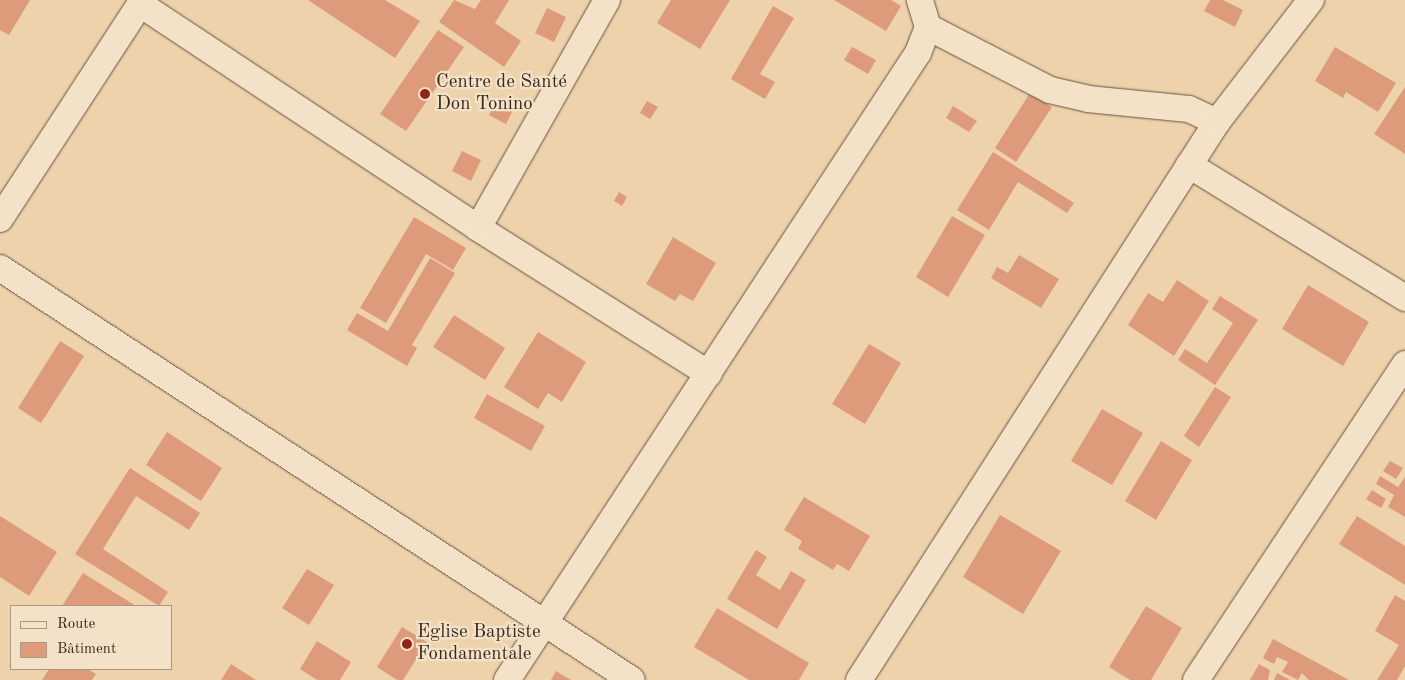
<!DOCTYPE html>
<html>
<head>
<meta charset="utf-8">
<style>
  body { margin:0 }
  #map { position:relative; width:1405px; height:680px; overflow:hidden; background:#eed2ab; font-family:"Old Standard TT",serif }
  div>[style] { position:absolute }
  .building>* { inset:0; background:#dd9b7c }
  .roads { filter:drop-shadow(0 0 1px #665340) drop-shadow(0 0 1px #665340) }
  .street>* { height:26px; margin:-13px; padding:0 13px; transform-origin:13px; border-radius:13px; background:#f4e2c8 }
  .dots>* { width:14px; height:14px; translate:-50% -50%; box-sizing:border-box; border:2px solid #f4e2c8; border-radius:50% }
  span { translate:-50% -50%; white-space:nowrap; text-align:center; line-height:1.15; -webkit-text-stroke:4.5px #f4e2c8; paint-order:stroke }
  .poi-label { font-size:19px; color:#39291d }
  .left { translate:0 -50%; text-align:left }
  .legend { position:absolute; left:10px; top:605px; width:162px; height:65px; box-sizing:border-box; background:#f4e2c8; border:1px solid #a99884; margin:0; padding:6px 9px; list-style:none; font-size:15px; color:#39291d }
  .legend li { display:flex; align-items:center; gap:10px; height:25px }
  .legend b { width:25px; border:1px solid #a99884 }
</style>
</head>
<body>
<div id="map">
  <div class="building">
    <i style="clip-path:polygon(0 0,30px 0,9px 35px,0 30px)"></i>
    <i style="clip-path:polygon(308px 0,385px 0,420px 21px,395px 58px)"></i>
    <i style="clip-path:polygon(454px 0,475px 9px,481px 0,509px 0,495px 23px,521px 41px,504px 67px,439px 22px)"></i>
    <i style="clip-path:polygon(671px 0,730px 0,700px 49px,657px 23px)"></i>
    <i style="clip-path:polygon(834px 0,891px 0,901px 6px,886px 31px)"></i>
    <i style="clip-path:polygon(1210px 0,1223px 0,1243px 10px,1235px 27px,1204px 11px)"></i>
    <i style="clip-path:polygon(773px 6px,794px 18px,760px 74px,775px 82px,765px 99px,731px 79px)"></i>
    <i style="clip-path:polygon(547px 8px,566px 17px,554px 42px,535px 33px)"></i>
    <i style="clip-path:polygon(438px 30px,464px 47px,406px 131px,380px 114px)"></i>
    <i style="clip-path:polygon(852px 47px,876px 60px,868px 74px,844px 60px)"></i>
    <i style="clip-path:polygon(1335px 47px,1396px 83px,1378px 112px,1346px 92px,1343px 98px,1315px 81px)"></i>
    <i style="clip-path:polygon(1405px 87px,1405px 154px,1374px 134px)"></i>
    <i style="clip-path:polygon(1030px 93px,1052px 107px,1016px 162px,995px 148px)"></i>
    <i style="clip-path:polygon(498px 97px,515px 106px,506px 124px,489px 115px)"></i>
    <i style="clip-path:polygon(647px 101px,658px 107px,650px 119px,640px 113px)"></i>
    <i style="clip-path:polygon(953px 106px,977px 121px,969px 132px,946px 118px)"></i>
    <i style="clip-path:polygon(462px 151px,481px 160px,471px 181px,452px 171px)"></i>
    <i style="clip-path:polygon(993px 152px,1074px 203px,1067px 213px,1018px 182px,989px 230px,957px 210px)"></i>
    <i style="clip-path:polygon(619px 192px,627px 197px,622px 206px,614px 201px)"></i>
    <i style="clip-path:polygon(952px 216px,985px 235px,948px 297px,916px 277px)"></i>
    <i style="clip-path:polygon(414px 217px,466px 248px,453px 270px,426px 254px,386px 323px,360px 308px)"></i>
    <i style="clip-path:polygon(673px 237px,716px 263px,693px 301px,680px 294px,675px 301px,646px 284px)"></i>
    <i style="clip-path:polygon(1019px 255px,1059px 279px,1041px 308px,991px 278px,997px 267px,1008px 273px)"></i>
    <i style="clip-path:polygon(430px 258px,455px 273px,412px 345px,417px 348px,407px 366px,347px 330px,357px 313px,388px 331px)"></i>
    <i style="clip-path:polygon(1177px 280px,1209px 301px,1174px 356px,1128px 325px,1148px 293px,1163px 302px)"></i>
    <i style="clip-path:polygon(1308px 285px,1369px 322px,1343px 366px,1282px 329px)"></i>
    <i style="clip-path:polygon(1220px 296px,1258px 320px,1215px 385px,1178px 360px,1185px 349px,1207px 363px,1233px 323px,1212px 309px)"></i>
    <i style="clip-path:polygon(454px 315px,505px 348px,485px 380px,433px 347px)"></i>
    <i style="clip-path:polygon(538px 332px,586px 362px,562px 402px,548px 393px,538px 409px,504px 387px)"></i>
    <i style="clip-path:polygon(60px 341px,84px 356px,41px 423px,18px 408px)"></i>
    <i style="clip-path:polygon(869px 344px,901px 363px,865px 424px,832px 404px)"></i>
    <i style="clip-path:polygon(1215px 387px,1231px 397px,1199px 447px,1184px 436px)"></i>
    <i style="clip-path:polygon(487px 394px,545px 426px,531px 451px,474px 418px)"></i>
    <i style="clip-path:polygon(1102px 409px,1143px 433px,1112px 485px,1071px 461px)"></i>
    <i style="clip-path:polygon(167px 432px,222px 468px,201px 501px,146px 465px)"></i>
    <i style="clip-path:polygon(1161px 441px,1192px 460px,1156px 520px,1125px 501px)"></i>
    <i style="clip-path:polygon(1390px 461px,1403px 468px,1396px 479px,1383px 471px)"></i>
    <i style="clip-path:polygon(130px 468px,200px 513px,189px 530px,136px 496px,103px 549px,168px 592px,159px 606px,75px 554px)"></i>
    <i style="clip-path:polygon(1380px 476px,1398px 487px,1405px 477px,1405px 517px,1388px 507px,1394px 495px,1376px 484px)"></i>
    <i style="clip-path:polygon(1372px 490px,1386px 499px,1381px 508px,1366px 499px)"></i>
    <i style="clip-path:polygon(804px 497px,870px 536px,849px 571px,837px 564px,833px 570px,798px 549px,802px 541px,784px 530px)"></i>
    <i style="clip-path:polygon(1000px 515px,1061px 551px,1023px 614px,963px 577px)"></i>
    <i style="clip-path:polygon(0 516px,57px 552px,29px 596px,0 577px)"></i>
    <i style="clip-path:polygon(1357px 516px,1405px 546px,1405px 585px,1339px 544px)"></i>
    <i style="clip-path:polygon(756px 550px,767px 557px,756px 575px,780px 590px,791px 571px,806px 580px,777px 629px,727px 599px)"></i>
    <i style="clip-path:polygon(307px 569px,334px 585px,309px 625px,282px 608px)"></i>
    <i style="clip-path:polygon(83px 573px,136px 606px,62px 606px)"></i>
    <i style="clip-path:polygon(1395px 595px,1405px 601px,1405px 666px,1397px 680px,1377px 680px,1399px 645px,1375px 631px)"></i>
    <i style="clip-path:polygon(1146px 606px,1182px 628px,1151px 680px,1130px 680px,1109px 667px)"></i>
    <i style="clip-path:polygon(717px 608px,809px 663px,799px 680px,749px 680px,694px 647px)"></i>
    <i style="clip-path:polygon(402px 627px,427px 642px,403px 680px,397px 680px,377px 667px)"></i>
    <i style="clip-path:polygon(1273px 639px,1349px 680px,1309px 680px,1302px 673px,1298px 680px,1282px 672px,1288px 662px,1277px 657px,1274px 664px,1263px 658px)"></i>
    <i style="clip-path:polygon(317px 641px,351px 662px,340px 680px,317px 680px,300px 669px)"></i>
    <i style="clip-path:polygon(231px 664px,256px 680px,221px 680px)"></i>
    <i style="clip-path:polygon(1259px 664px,1270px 670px,1268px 680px,1250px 680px)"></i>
    <i style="clip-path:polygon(49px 669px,88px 669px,96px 674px,92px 680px,42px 680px)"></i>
    <i style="clip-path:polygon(556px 671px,571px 680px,551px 680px)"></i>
    <i style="clip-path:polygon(1277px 673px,1290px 680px,1274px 680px)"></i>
  </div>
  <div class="roads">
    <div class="street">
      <i style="left:140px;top:4px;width:405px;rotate:33.5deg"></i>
      <i style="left:478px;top:228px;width:273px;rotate:32.3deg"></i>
      <i style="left:928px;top:27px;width:137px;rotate:27.3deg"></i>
      <i style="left:1050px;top:90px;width:39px;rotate:13deg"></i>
      <i style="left:1088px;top:99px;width:101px;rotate:5.7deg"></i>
      <i style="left:1189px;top:109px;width:31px;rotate:25deg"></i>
      <i style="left:1189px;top:165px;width:254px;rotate:31.6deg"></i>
      <i style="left:0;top:219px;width:262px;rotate:-56.9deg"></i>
      <i style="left:478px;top:228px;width:262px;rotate:-60.5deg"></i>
      <i style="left:0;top:268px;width:754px;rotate:33.1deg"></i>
      <i style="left:507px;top:680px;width:750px;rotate:-56.76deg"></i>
      <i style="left:918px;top:53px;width:28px;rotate:-69deg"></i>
      <i style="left:928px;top:27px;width:28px;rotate:-107deg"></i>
      <i style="left:859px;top:680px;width:663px;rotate:-57.32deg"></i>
      <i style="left:1217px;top:122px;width:154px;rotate:-52.4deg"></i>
      <i style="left:1196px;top:680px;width:379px;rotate:-56.5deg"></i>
    </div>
  </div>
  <div class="dots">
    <i style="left:425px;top:94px;background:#8f2418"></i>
    <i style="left:407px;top:644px;background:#8f2418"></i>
  </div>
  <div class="poi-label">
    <span class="left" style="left:436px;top:94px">Centre de Santé<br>Don Tonino</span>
    <span class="left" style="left:417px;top:644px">Eglise Baptiste<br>Fondamentale</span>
  </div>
  <ul class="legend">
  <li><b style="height:6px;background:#f4e2c8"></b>Route</li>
  <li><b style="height:14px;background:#dd9b7c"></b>Bâtiment</li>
  </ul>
</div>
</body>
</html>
